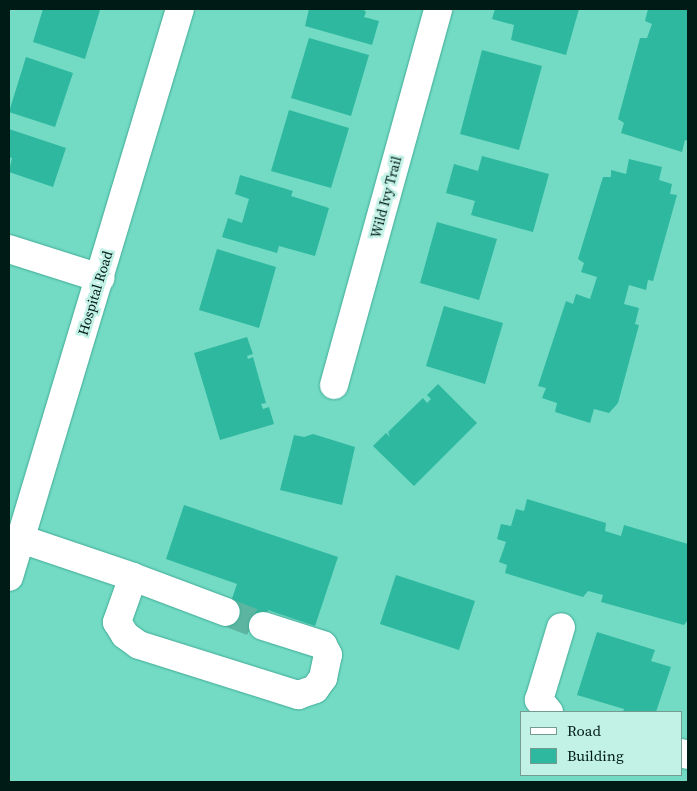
<!DOCTYPE html>
<html>
<head>
<meta charset="utf-8">
<style>
  body { margin:0 }
  #map { position:relative; width:697px; height:791px; overflow:hidden; background:#73dbc4; font-family:"Source Serif 4",serif }
  div>[style] { position:absolute }
  .building>* { inset:0; background:#2eb89f }
  .minor-tunnel>* { height:28px; margin-top:-14px; transform-origin:0; background:repeating-linear-gradient(90deg,#5cb5a1 0 28px,transparent 0 42px) }
  .roads { filter:drop-shadow(0 0 1px #40ab96) drop-shadow(0 0 1px #40ab96) }
  .minor>* { height:28px; margin:-14px; padding:0 14px; transform-origin:14px; border-radius:14px; background:#fff }
  span { translate:-50% -50%; white-space:nowrap; text-align:center; line-height:1.15; -webkit-text-stroke:5px #c2f1e5; paint-order:stroke }
  .street-label { font-size:14px; color:#001b15 }
  .frame { position:absolute; inset:0; border:10px solid #001b15; pointer-events:none }
  .legend { position:absolute; left:520px; top:711px; width:162px; height:65px; box-sizing:border-box; background:#c2f1e5; border:1px solid #749b92; margin:0; padding:6px 9px; list-style:none; font-size:15px; color:#001b15 }
  .legend li { display:flex; align-items:center; gap:10px; height:25px }
  .legend b { width:25px; border:1px solid #749b92 }
</style>
</head>
<body>
<div id="map">
  <div class="building">
    <i style="clip-path:polygon(43px 9px,100px 10px,85px 59px,33px 42px)"></i>
    <i style="clip-path:polygon(309px 9px,363px 9px,366px 12px,364px 17px,379px 21px,372px 45px,305px 26px)"></i>
    <i style="clip-path:polygon(495px 9px,579px 9px,566px 55px,511px 40px,514px 25px,492px 19px)"></i>
    <i style="clip-path:polygon(648px 9px,688px 9px,688px 141px,685px 140px,682px 152px,621px 133px,624px 123px,618px 119px,640px 38px,647px 38px,652px 24px,645px 21px)"></i>
    <i style="clip-path:polygon(309px 38px,369px 55px,351px 116px,291px 98px)"></i>
    <i style="clip-path:polygon(482px 50px,542px 66px,519px 150px,460px 134px)"></i>
    <i style="clip-path:polygon(26px 57px,73px 73px,55px 127px,9px 112px)"></i>
    <i style="clip-path:polygon(289px 110px,349px 128px,331px 188px,271px 171px)"></i>
    <i style="clip-path:polygon(9px 129px,66px 148px,53px 187px,9px 172px,12px 158px,9px 157px)"></i>
    <i style="clip-path:polygon(482px 156px,549px 174px,533px 232px,471px 215px,475px 201px,446px 193px,454px 164px,478px 171px)"></i>
    <i style="clip-path:polygon(629px 159px,662px 167px,659px 180px,672px 184px,670px 194px,677px 195px,653px 281px,648px 280px,646px 290px,629px 285px,624px 304px,639px 308px,635px 324px,639px 325px,618px 403px,609px 413px,594px 409px,590px 423px,555px 412px,557px 403px,542px 398px,546px 388px,538px 386px,566px 301px,573px 304px,576px 294px,590px 299px,597px 277px,581px 272px,584px 263px,578px 259px,603px 177px,611px 177px,611px 170px,626px 174px)"></i>
    <i style="clip-path:polygon(240px 175px,293px 191px,291px 196px,329px 208px,315px 256px,279px 246px,277px 253px,222px 237px,228px 218px,242px 223px,249px 199px,235px 194px)"></i>
    <i style="clip-path:polygon(437px 222px,497px 239px,479px 300px,420px 283px)"></i>
    <i style="clip-path:polygon(217px 249px,276px 267px,259px 328px,199px 310px)"></i>
    <i style="clip-path:polygon(444px 306px,503px 323px,485px 384px,426px 366px)"></i>
    <i style="clip-path:polygon(247px 337px,253px 354px,247px 356px,248px 359px,253px 357px,266px 403px,261px 404px,263px 409px,269px 407px,274px 424px,220px 440px,194px 353px)"></i>
    <i style="clip-path:polygon(438px 384px,477px 423px,414px 486px,373px 446px,386px 433px,390px 437px,388px 432px,423px 398px,427px 403px,431px 399px,427px 395px)"></i>
    <i style="clip-path:polygon(313px 434px,355px 447px,342px 505px,280px 490px,294px 435px,304px 437px)"></i>
    <i style="clip-path:polygon(527px 499px,606px 523px,605px 531px,621px 536px,624px 525px,688px 544px,688px 620px,684px 625px,601px 602px,603px 595px,588px 591px,583px 597px,505px 573px,507px 565px,499px 562px,506px 542px,497px 539px,501px 524px,511px 526px,516px 509px,524px 511px)"></i>
    <i style="clip-path:polygon(184px 505px,338px 557px,315px 626px,268px 610px,260px 635px,224px 622px,237px 584px,166px 559px)"></i>
    <i style="clip-path:polygon(396px 575px,475px 601px,459px 650px,380px 624px)"></i>
    <i style="clip-path:polygon(597px 632px,655px 650px,651px 661px,671px 667px,656px 712px,623px 712px,624px 709px,577px 695px)"></i>
  </div>
  <div class="minor-tunnel">
    <i style="left:226px;top:612px;width:40px;rotate:21deg"></i>
  </div>
  <div class="roads">
    <div class="minor">
      <i style="left:9px;top:249px;width:96px;rotate:17.7deg"></i>
      <i style="left:334px;top:385px;width:390px;rotate:-74.5deg"></i>
      <i style="left:21px;top:539px;width:118px;rotate:18.7deg"></i>
      <i style="left:133px;top:577px;width:48px;rotate:109.6deg"></i>
      <i style="left:117px;top:622px;width:15px;rotate:58deg"></i>
      <i style="left:125px;top:635px;width:17px;rotate:36deg"></i>
      <i style="left:139px;top:645px;width:167px;rotate:17.5deg"></i>
      <i style="left:298px;top:695px;width:18px;rotate:-19deg"></i>
      <i style="left:315px;top:689px;width:14px;rotate:-54deg"></i>
      <i style="left:323px;top:678px;width:24px;rotate:-78deg"></i>
      <i style="left:328px;top:655px;width:11px;rotate:-117deg"></i>
      <i style="left:323px;top:645px;width:63px;rotate:-162.4deg"></i>
      <i style="left:9px;top:577px;width:593px;rotate:-73.25deg"></i>
      <i style="left:133px;top:577px;width:99px;rotate:20.6deg"></i>
      <i style="left:549px;top:712px;width:16px;rotate:-130deg"></i>
      <i style="left:539px;top:700px;width:76px;rotate:-73.2deg"></i>
      <i style="left:681px;top:753px;width:7px;rotate:16deg"></i>
    </div>
  </div>
  <div class="street-label">
    <span style="left:386px;top:197px;rotate:-75deg">Wild Ivy Trail</span>
    <span style="left:95px;top:293px;rotate:-73deg">Hospital Road</span>
  </div>
  <div class="frame"></div>
  <ul class="legend">
  <li><b style="height:6px;background:#fff"></b>Road</li>
  <li><b style="height:14px;background:#2eb89f"></b>Building</li>
  </ul>
</div>
</body>
</html>
